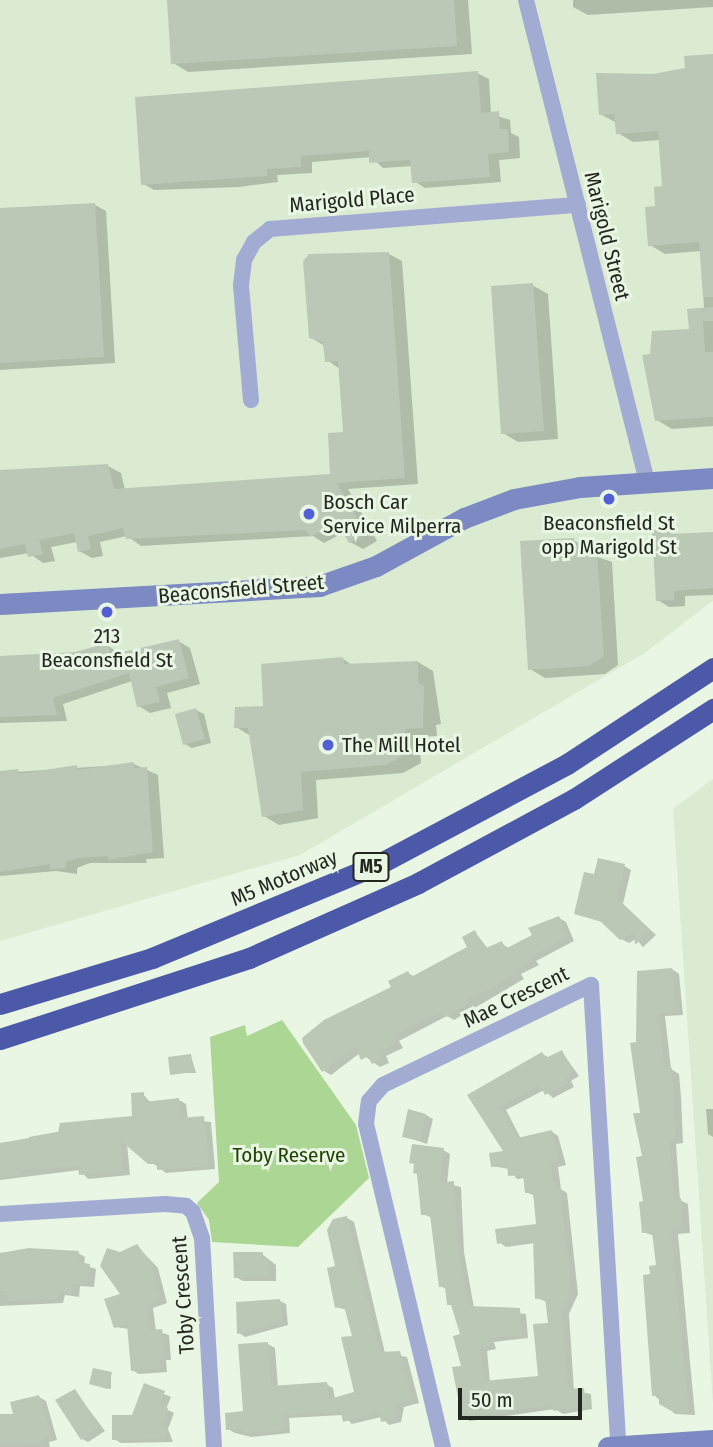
<!DOCTYPE html>
<html>
<head>
<meta charset="utf-8">
<style>
  body { margin:0 }
  #map { position:relative; width:713px; height:1447px; overflow:hidden; background:#e9f6e3; font-family:"Fira Sans Condensed",sans-serif }
  div>[style] { position:absolute }
  .built>* { inset:0; background:#daebd2 }
  .green>* { inset:0; background:#abd694 }
  .shadow>* { inset:0; background:#0003 }
  .building>* { inset:0; background:#bcc8b6 }
  .street>* { height:16px; margin:-8px; padding:0 8px; transform-origin:8px; border-radius:8px; background:#a2acd3 }
  .secondary>* { height:21px; margin:-10.5px; padding:0 10.5px; transform-origin:10.5px; border-radius:10.5px; background:#7c89c2 }
  .highway>* { height:21px; margin:-10.5px; padding:0 10.5px; transform-origin:10.5px; border-radius:10.5px; background:#4c59a9 }
  .dots>* { width:19px; height:19px; translate:-50% -50%; box-sizing:border-box; border:4px solid #e9f6e3; border-radius:50% }
  span { translate:-50% -50%; white-space:nowrap; text-align:center; line-height:1.15; -webkit-text-stroke:6px #e9f6e3; paint-order:stroke }
  .shield-label span { padding:2px 5px; background:#e9f6e3; border:2px solid; border-radius:5px; -webkit-text-stroke-width:0 }
  .shield-label { font-size:19px; color:#222720; font-weight:700 }
  .street-label { font-size:21px; color:#222720 }
  .poi-label { font-size:21px; color:#222720 }
  .left { translate:0 -50%; text-align:left }
  .park-label { font-size:21px; color:#204104 }
  .scale { position:absolute; left:458px; top:1388px; width:124px; height:32px; box-sizing:border-box; border:4px solid #222720; border-top:0; padding-left:9px; font-size:21px; line-height:24px; white-space:nowrap; color:#222720; -webkit-text-stroke:5px #e9f6e3; paint-order:stroke }
</style>
</head>
<body>
<div id="map">
  <div class="built">
    <i style="clip-path:polygon(0 0,713px 0,713px 601px,643px 654px,300px 855px,0 941px)"></i>
    <i style="clip-path:polygon(713px 779px,713px 1404px,673px 809px)"></i>
  </div>
  <div class="green">
    <i style="clip-path:polygon(282px 1020px,356px 1125px,369px 1178px,298px 1247px,212px 1242px,209px 1220px,197px 1203px,219px 1182px,210px 1037px,245px 1025px,247px 1036px)"></i>
  </div>
  <div class="shadow">
    <i style="clip-path:polygon(169px 0,468px 0,472px 54px,188px 72px,173px 63px)"></i>
    <i style="clip-path:polygon(573px 0,713px 0,713px 7px,588px 15px,573px 7px)"></i>
    <i style="clip-path:polygon(713px 56px,713px 426px,672px 429px,657px 420px,652px 356px,690px 330px,704px 309px,701px 251px,665px 254px,650px 245px,664px 188px,660px 140px,633px 142px,618px 133px,617px 123px,600px 114px,627px 78px,686px 70px)"></i>
    <i style="clip-path:polygon(477px 73px,489px 79px,491px 114px,510px 120px,511px 133px,519px 137px,520px 158px,499px 160px,501px 182px,425px 188px,414px 181px,413px 166px,383px 168px,371px 157px,312px 162px,312px 173px,277px 175px,278px 182px,239px 187px,154px 190px,142px 183px)"></i>
    <i style="clip-path:polygon(95px 205px,106px 211px,115px 363px,0 370px,0 210px)"></i>
    <i style="clip-path:polygon(389px 254px,402px 261px,418px 484px,348px 489px,377px 541px,363px 549px,350px 542px,345px 532px,324px 543px,313px 536px,141px 546px,127px 536px,100px 542px,103px 556px,92px 558px,79px 551px,77px 542px,51px 547px,55px 561px,43px 563px,29px 553px,0 558px,0 472px,108px 466px,121px 473px,125px 490px,332px 476px,345px 433px,340px 369px,327px 360px,323px 345px,310px 337px)"></i>
    <i style="clip-path:polygon(532px 285px,548px 294px,558px 439px,518px 442px,503px 433px)"></i>
    <i style="clip-path:polygon(667px 531px,675px 536px,713px 534px,713px 595px,685px 596px,685px 606px,669px 607px,658px 600px)"></i>
    <i style="clip-path:polygon(573px 540px,589px 548px,589px 554px,612px 562px,618px 665px,605px 674px,545px 678px,530px 669px)"></i>
    <i style="clip-path:polygon(178px 641px,190px 648px,200px 684px,167px 693px,171px 708px,150px 713px,139px 706px,132px 681px,63px 704px,67px 721px,0 723px,0 659px,75px 653px,107px 645px,120px 654px)"></i>
    <i style="clip-path:polygon(343px 659px,354px 666px,418px 662px,433px 671px,441px 724px,436px 725px,437px 736px,419px 737px,421px 763px,403px 773px,316px 780px,318px 818px,279px 825px,264px 816px,251px 736px,236px 727px)"></i>
    <i style="clip-path:polygon(196px 710px,204px 714px,211px 743px,192px 748px,185px 744px)"></i>
    <i style="clip-path:polygon(134px 764px,158px 775px,164px 858px,146px 859px,147px 863px,90px 863px,77px 868px,77px 874px,56px 871px,0 876px,0 773px)"></i>
    <i style="clip-path:polygon(624px 866px,631px 870px,623px 904px,656px 935px,643px 947px,636px 939px,629px 943px,621px 939px,605px 923px,576px 914px,595px 877px)"></i>
    <i style="clip-path:polygon(559px 918px,566px 922px,574px 941px,536px 961px,539px 965px,521px 974px,524px 979px,454px 1020px,447px 1016px,399px 1041px,403px 1048px,386px 1056px,389px 1063px,380px 1067px,360px 1053px,331px 1075px,324px 1071px,408px 973px,415px 977px,469px 948px,475px 932px,488px 949px,501px 943px,510px 949px)"></i>
    <i style="clip-path:polygon(672px 969px,679px 974px,683px 1015px,665px 1016px,671px 1069px,679px 1074px,681px 1097px,683px 1143px,676px 1144px,680px 1200px,688px 1204px,690px 1233px,678px 1234px,695px 1415px,675px 1414px,654px 1395px,652px 1276px,658px 1266px,655px 1236px,643px 1232px,644px 1158px,634px 1115px,642px 1114px,638px 1044px)"></i>
    <i style="clip-path:polygon(562px 1052px,579px 1076px,571px 1081px,574px 1087px,553px 1098px,544px 1090px,506px 1110px,521px 1139px,551px 1131px,558px 1136px,566px 1165px,558px 1167px,561px 1189px,567px 1193px,578px 1294px,569px 1314px,574px 1391px,591px 1394px,592px 1409px,563px 1414px,555px 1409px,470px 1421px,463px 1417px,462px 1335px,447px 1290px,441px 1286px,432px 1218px,423px 1214px,416px 1165px,411px 1162px,443px 1150px,450px 1154px,447px 1184px,461px 1187px,464px 1252px,474px 1308px,526px 1314px,528px 1338px,494px 1342px,496px 1349px,487px 1351px,490px 1382px,539px 1378px,550px 1325px,547px 1302px,537px 1298px,535px 1243px,506px 1247px,499px 1242px,538px 1225px,535px 1196px,526px 1192px,525px 1178px,517px 1179px,509px 1169px,492px 1166px,505px 1152px,469px 1096px,542px 1054px,550px 1058px)"></i>
    <i style="clip-path:polygon(191px 1056px,196px 1073px,172px 1073px)"></i>
    <i style="clip-path:polygon(143px 1094px,151px 1103px,179px 1100px,186px 1104px,188px 1120px,211px 1122px,215px 1169px,166px 1173px,127px 1144px,130px 1175px,88px 1179px,80px 1170px,0 1180px,0 1144px,29px 1143px,29px 1137px,134px 1118px)"></i>
    <i style="clip-path:polygon(706px 1109px,713px 1109px,713px 1137px,708px 1134px)"></i>
    <i style="clip-path:polygon(426px 1115px,433px 1119px,427px 1144px,404px 1136px)"></i>
    <i style="clip-path:polygon(347px 1218px,354px 1222px,385px 1353px,407px 1357px,419px 1403px,404px 1407px,401px 1422px,389px 1425px,381px 1417px,352px 1424px,343px 1415px,289px 1418px,290px 1433px,251px 1437px,235px 1433px,228px 1429px,245px 1413px,268px 1344px,275px 1348px,278px 1387px,326px 1384px,333px 1388px,335px 1399px,356px 1393px,354px 1338px,347px 1310px,336px 1307px,337px 1267px)"></i>
    <i style="clip-path:polygon(137px 1246px,158px 1268px,167px 1303px,153px 1308px,156px 1331px,169px 1335px,171px 1360px,166px 1360px,167px 1372px,139px 1374px,132px 1370px,129px 1329px,115px 1327px,123px 1295px,121px 1254px)"></i>
    <i style="clip-path:polygon(29px 1250px,78px 1253px,85px 1257px,84px 1265px,96px 1269px,94px 1287px,80px 1286px,79px 1297px,65px 1295px,63px 1303px,0 1306px,0 1253px)"></i>
    <i style="clip-path:polygon(262px 1254px,276px 1265px,276px 1281px,243px 1281px,236px 1277px)"></i>
    <i style="clip-path:polygon(280px 1301px,286px 1304px,288px 1325px,245px 1337px,239px 1333px)"></i>
    <i style="clip-path:polygon(111px 1374px,111px 1389px,94px 1385px)"></i>
    <i style="clip-path:polygon(145px 1386px,171px 1397px,166px 1409px,174px 1413px,168px 1429px,173px 1442px,121px 1443px,114px 1439px,133px 1417px)"></i>
    <i style="clip-path:polygon(75px 1391px,105px 1431px,88px 1442px,82px 1439px)"></i>
    <i style="clip-path:polygon(39px 1397px,46px 1401px,57px 1440px,49px 1442px,50px 1447px,0 1447px,0 1416px,15px 1415px)"></i>
  </div>
  <div class="building">
    <i style="clip-path:polygon(167px 0,454px 0,457px 46px,171px 64px)"></i>
    <i style="clip-path:polygon(713px 54px,713px 297px,703px 297px,699px 242px,648px 246px,645px 207px,655px 206px,654px 187px,662px 186px,658px 131px,616px 134px,614px 114px,599px 115px,596px 73px,653px 74px,685px 68px,684px 56px)"></i>
    <i style="clip-path:polygon(478px 71px,481px 113px,499px 111px,500px 129px,508px 129px,509px 152px,488px 154px,490px 177px,412px 183px,410px 160px,369px 163px,369px 151px,301px 156px,301px 167px,267px 169px,267px 176px,141px 185px,135px 97px)"></i>
    <i style="clip-path:polygon(95px 203px,104px 357px,0 363px,0 208px)"></i>
    <i style="clip-path:polygon(389px 252px,405px 478px,337px 483px,366px 534px,349px 543px,337px 522px,310px 537px,306px 530px,126px 539px,123px 528px,88px 536px,91px 549px,78px 552px,74px 533px,39px 540px,43px 554px,28px 557px,25px 544px,0 549px,0 470px,108px 464px,114px 489px,330px 474px,328px 433px,343px 432px,338px 361px,325px 362px,323px 342px,309px 338px,303px 261px,309px 254px)"></i>
    <i style="clip-path:polygon(533px 283px,544px 431px,501px 434px,491px 286px)"></i>
    <i style="clip-path:polygon(713px 307px,713px 321px,703px 321px,705px 352px,713px 352px,713px 417px,655px 421px,642px 355px,650px 354px,652px 331px,689px 329px,687px 309px)"></i>
    <i style="clip-path:polygon(667px 529px,668px 534px,713px 532px,713px 588px,674px 591px,674px 600px,656px 601px,652px 530px)"></i>
    <i style="clip-path:polygon(574px 538px,575px 553px,597px 551px,604px 656px,589px 666px,528px 670px,520px 541px)"></i>
    <i style="clip-path:polygon(179px 639px,189px 678px,156px 687px,160px 702px,137px 707px,129px 673px,53px 698px,57px 715px,0 717px,0 656px,75px 652px,108px 643px,110px 655px)"></i>
    <i style="clip-path:polygon(343px 657px,344px 664px,418px 661px,418px 683px,424px 686px,423px 728px,405px 729px,406px 754px,386px 765px,301px 772px,303px 810px,262px 817px,248px 728px,234px 728px,235px 707px,263px 706px,261px 664px)"></i>
    <i style="clip-path:polygon(196px 708px,205px 739px,183px 745px,175px 714px)"></i>
    <i style="clip-path:polygon(134px 762px,134px 768px,147px 767px,153px 852px,108px 860px,108px 856px,78px 858px,66px 862px,66px 868px,50px 869px,50px 864px,0 872px,0 771px,18px 769px,19px 774px,77px 765px,77px 770px)"></i>
    <i style="clip-path:polygon(598px 858px,625px 864px,617px 898px,650px 930px,635px 945px,634px 932px,620px 940px,600px 921px,574px 914px,584px 872px,594px 874px)"></i>
    <i style="clip-path:polygon(559px 916px,567px 937px,530px 957px,533px 961px,515px 970px,517px 974px,469px 999px,465px 1007px,446px 1017px,438px 1013px,393px 1036px,396px 1044px,380px 1052px,383px 1058px,372px 1064px,368px 1056px,361px 1060px,355px 1047px,322px 1072px,303px 1043px,302px 1038px,324px 1020px,391px 987px,388px 981px,408px 971px,411px 977px,467px 947px,462px 937px,475px 930px,484px 949px,502px 941px,505px 949px,532px 935px,528px 928px)"></i>
    <i style="clip-path:polygon(672px 968px,676px 1011px,658px 1013px,664px 1068px,672px 1068px,676px 1139px,669px 1140px,674px 1199px,681px 1198px,683px 1229px,671px 1230px,689px 1412px,675px 1413px,659px 1404px,659px 1395px,652px 1396px,643px 1275px,650px 1274px,649px 1266px,656px 1265px,652px 1232px,642px 1233px,639px 1202px,643px 1201px,636px 1157px,642px 1156px,633px 1113px,640px 1113px,630px 1043px,636px 1042px,637px 971px)"></i>
    <i style="clip-path:polygon(562px 1050px,573px 1072px,565px 1076px,568px 1083px,545px 1095px,540px 1085px,500px 1106px,517px 1138px,552px 1130px,559px 1161px,551px 1163px,554px 1188px,560px 1187px,571px 1290px,562px 1310px,568px 1389px,584px 1388px,586px 1406px,554px 1411px,550px 1405px,462px 1418px,452px 1367px,461px 1366px,453px 1336px,460px 1334px,451px 1305px,447px 1305px,445px 1287px,439px 1287px,430px 1215px,421px 1215px,417px 1174px,413px 1173px,414px 1164px,409px 1163px,412px 1144px,444px 1148px,440px 1183px,454px 1181px,458px 1247px,468px 1306px,520px 1308px,522px 1335px,488px 1338px,490px 1345px,480px 1348px,484px 1381px,538px 1376px,533px 1324px,548px 1323px,545px 1298px,535px 1299px,533px 1239px,497px 1244px,495px 1229px,536px 1224px,533px 1192px,525px 1193px,523px 1175px,508px 1176px,507px 1165px,491px 1167px,489px 1153px,503px 1151px,467px 1095px,542px 1052px,546px 1058px)"></i>
    <i style="clip-path:polygon(191px 1054px,193px 1072px,170px 1075px,168px 1057px)"></i>
    <i style="clip-path:polygon(144px 1092px,144px 1102px,179px 1098px,181px 1118px,204px 1116px,209px 1166px,157px 1170px,157px 1164px,148px 1164px,121px 1141px,123px 1171px,79px 1175px,78px 1166px,20px 1170px,21px 1176px,0 1178px,0 1143px,58px 1133px,60px 1123px,132px 1116px,131px 1093px)"></i>
    <i style="clip-path:polygon(408px 1109px,426px 1114px,420px 1141px,402px 1137px)"></i>
    <i style="clip-path:polygon(347px 1216px,380px 1352px,400px 1351px,413px 1400px,397px 1404px,394px 1419px,381px 1422px,379px 1412px,343px 1422px,341px 1412px,283px 1415px,284px 1430px,243px 1434px,242px 1429px,226px 1430px,225px 1413px,243px 1411px,238px 1344px,268px 1342px,271px 1386px,327px 1382px,329px 1399px,354px 1392px,341px 1337px,352px 1336px,344px 1306px,335px 1308px,327px 1268px,335px 1266px,327px 1230px,333px 1219px)"></i>
    <i style="clip-path:polygon(137px 1244px,151px 1263px,161px 1300px,147px 1304px,149px 1330px,162px 1329px,165px 1357px,159px 1357px,161px 1369px,131px 1371px,127px 1324px,114px 1328px,104px 1299px,120px 1294px,100px 1266px,107px 1248px,120px 1252px)"></i>
    <i style="clip-path:polygon(29px 1248px,79px 1251px,78px 1262px,90px 1264px,87px 1284px,73px 1283px,72px 1294px,58px 1292px,56px 1300px,7px 1301px,7px 1291px,0 1291px,0 1253px)"></i>
    <i style="clip-path:polygon(233px 1252px,263px 1252px,262px 1259px,269px 1259px,269px 1277px,234px 1278px)"></i>
    <i style="clip-path:polygon(280px 1299px,282px 1322px,237px 1334px,236px 1302px)"></i>
    <i style="clip-path:polygon(93px 1368px,112px 1372px,108px 1389px,89px 1384px)"></i>
    <i style="clip-path:polygon(144px 1383px,165px 1391px,160px 1405px,168px 1408px,161px 1425px,166px 1426px,166px 1439px,112px 1440px,112px 1415px,132px 1415px)"></i>
    <i style="clip-path:polygon(75px 1389px,100px 1427px,81px 1440px,55px 1400px)"></i>
    <i style="clip-path:polygon(39px 1395px,51px 1436px,43px 1438px,45px 1445px,0 1444px,0 1414px,13px 1414px,10px 1402px)"></i>
  </div>
  <div class="street">
    <i style="left:526px;top:0;width:497px;rotate:75.9deg"></i>
    <i style="left:251px;top:400px;width:115px;rotate:-95deg"></i>
    <i style="left:241px;top:285px;width:25px;rotate:-83deg"></i>
    <i style="left:244px;top:260px;width:21px;rotate:-61deg"></i>
    <i style="left:254px;top:242px;width:21px;rotate:-39deg"></i>
    <i style="left:270px;top:229px;width:309px;rotate:-4.5deg"></i>
    <i style="left:0;top:1214px;width:165px;rotate:-3.5deg"></i>
    <i style="left:165px;top:1204px;width:21px;rotate:5deg"></i>
    <i style="left:186px;top:1206px;width:9px;rotate:41deg"></i>
    <i style="left:193px;top:1212px;width:28px;rotate:71deg"></i>
    <i style="left:202px;top:1238px;width:209px;rotate:86.7deg"></i>
    <i style="left:443px;top:1447px;width:332px;rotate:-103.4deg"></i>
    <i style="left:366px;top:1124px;width:23px;rotate:-83deg"></i>
    <i style="left:369px;top:1101px;width:21px;rotate:-49deg"></i>
    <i style="left:383px;top:1085px;width:231px;rotate:-25.7deg"></i>
    <i style="left:591px;top:985px;width:462px;rotate:86.6deg"></i>
  </div>
  <div class="secondary">
    <i style="left:0;top:604px;width:320px;rotate:-3.2deg"></i>
    <i style="left:319px;top:586px;width:60px;rotate:-19.3deg"></i>
    <i style="left:376px;top:566px;width:100px;rotate:-28.6deg"></i>
    <i style="left:464px;top:518px;width:53px;rotate:-20.8deg"></i>
    <i style="left:514px;top:499px;width:67px;rotate:-10.3deg"></i>
    <i style="left:580px;top:487px;width:133px;rotate:-3.9deg"></i>
    <i style="left:608px;top:1447px;width:105px;rotate:-3.8deg"></i>
  </div>
  <div class="highway">
    <i style="left:0;top:1004px;width:159px;rotate:-16.8deg"></i>
    <i style="left:152px;top:958px;width:246px;rotate:-22.5deg"></i>
    <i style="left:379px;top:864px;width:213px;rotate:-28deg"></i>
    <i style="left:567px;top:764px;width:175px;rotate:-33.3deg"></i>
    <i style="left:0;top:1039px;width:262px;rotate:-18deg"></i>
    <i style="left:249px;top:958px;width:185px;rotate:-23.9deg"></i>
    <i style="left:418px;top:883px;width:177px;rotate:-28.3deg"></i>
    <i style="left:574px;top:799px;width:166px;rotate:-32.9deg"></i>
  </div>
  <div class="dots">
    <i style="left:609px;top:499px;background:#515fd5"></i>
    <i style="left:309px;top:514px;background:#515fd5"></i>
    <i style="left:107px;top:612px;background:#515fd5"></i>
    <i style="left:328px;top:745px;background:#515fd5"></i>
  </div>
  <div class="shield-label">
    <span style="left:371px;top:867px">M5</span>
  </div>
  <div class="street-label">
    <span style="left:352px;top:200px;rotate:-5deg">Marigold Place</span>
    <span style="left:607px;top:236px;rotate:76deg">Marigold Street</span>
    <span style="left:241px;top:589px;rotate:-5deg">Beaconsfield Street</span>
    <span style="left:284px;top:878px;rotate:-23deg">M5 Motorway</span>
    <span style="left:516px;top:997px;rotate:-26deg">Mae Crescent</span>
    <span style="left:183px;top:1295px;rotate:-94deg">Toby Crescent</span>
  </div>
  <div class="poi-label">
    <span class="left" style="left:323px;top:514px">Bosch Car<br>Service Milperra</span>
    <span style="left:609px;top:535px">Beaconsfield St<br>opp Marigold St</span>
    <span style="left:107px;top:648px">213<br>Beaconsfield St</span>
    <span class="left" style="left:342px;top:745px">The Mill Hotel</span>
  </div>
  <div class="park-label">
    <span style="left:289px;top:1155px">Toby Reserve</span>
  </div>
  <div class="scale">50 m</div>
</div>
</body>
</html>
